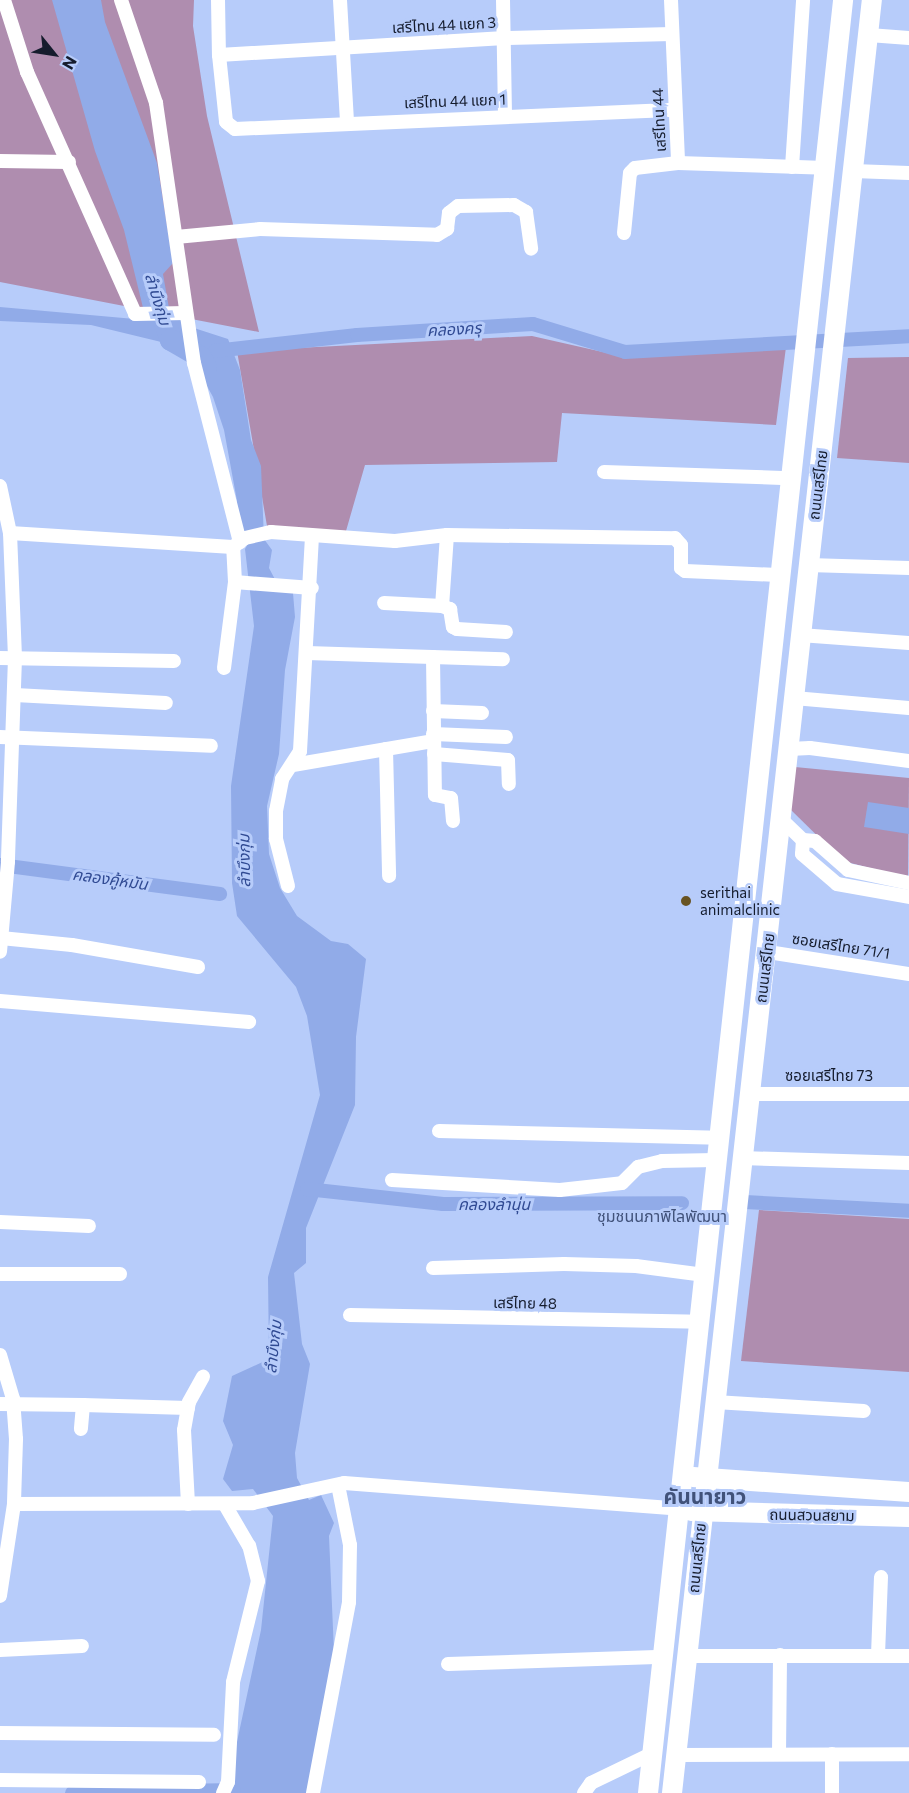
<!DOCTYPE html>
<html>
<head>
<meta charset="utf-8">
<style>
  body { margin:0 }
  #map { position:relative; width:909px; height:1793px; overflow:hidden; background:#b7ccfa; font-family:Commissioner,"Noto Sans Thai",sans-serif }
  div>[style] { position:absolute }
  .green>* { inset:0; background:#af8daf }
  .water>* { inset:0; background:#91abe8 }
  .canal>* { height:14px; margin:-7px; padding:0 7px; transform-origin:7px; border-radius:7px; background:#91abe8 }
  .river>* { height:22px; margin:-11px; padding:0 11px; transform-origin:11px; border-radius:11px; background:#91abe8 }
  .street>* { height:14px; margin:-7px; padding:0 7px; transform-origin:7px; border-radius:7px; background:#fff }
  .secondary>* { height:20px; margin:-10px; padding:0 10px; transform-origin:10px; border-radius:10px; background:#fff }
  .dots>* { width:16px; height:16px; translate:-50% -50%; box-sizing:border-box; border:3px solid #b7ccfa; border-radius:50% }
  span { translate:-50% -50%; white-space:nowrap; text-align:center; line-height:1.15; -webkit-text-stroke:6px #b7ccfa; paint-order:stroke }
  .street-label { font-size:15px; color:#151c2d }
  .poi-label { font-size:15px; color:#151c2d }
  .left { translate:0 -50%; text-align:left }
  .water-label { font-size:16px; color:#304a93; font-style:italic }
  .neighbourhood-label { font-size:16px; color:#41527a }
  .district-label { font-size:21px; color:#41527a; font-weight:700 }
  .north { position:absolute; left:24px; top:24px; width:60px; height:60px; -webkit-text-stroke:4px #b7ccfa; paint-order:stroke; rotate:120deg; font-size:16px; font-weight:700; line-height:24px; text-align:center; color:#151c2d }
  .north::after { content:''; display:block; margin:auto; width:21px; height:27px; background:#151c2d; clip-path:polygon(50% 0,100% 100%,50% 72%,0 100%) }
</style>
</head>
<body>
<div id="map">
  <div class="green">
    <i style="clip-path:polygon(0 0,194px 0,193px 26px,207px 116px,259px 332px,0 282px)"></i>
    <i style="clip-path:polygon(532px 336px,625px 357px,786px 347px,776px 425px,562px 413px,557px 462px,365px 465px,346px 531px,267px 526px,237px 351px)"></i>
    <i style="clip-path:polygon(909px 357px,909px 463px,837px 458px,848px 358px)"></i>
    <i style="clip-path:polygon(795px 767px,909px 778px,908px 878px,843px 861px,790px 809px)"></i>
    <i style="clip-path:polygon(759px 1210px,909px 1219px,909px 1372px,741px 1361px)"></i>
  </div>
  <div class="water">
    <i style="clip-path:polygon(52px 0,101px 0,105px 22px,157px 163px,173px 263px,163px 274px,170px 314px,194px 328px,228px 339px,240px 370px,251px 440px,261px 466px,264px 539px,272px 550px,269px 568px,279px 587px,293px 593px,295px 617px,285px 670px,279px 754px,267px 806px,269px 854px,280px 888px,297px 916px,331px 941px,348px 944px,366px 959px,356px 1037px,355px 1105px,306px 1228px,306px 1263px,294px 1273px,302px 1344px,310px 1364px,295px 1453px,297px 1478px,309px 1500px,321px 1495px,334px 1523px,329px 1536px,334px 1652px,310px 1793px,226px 1793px,261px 1630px,273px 1516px,253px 1489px,232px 1491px,223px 1479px,233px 1445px,223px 1421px,232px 1376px,269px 1359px,268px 1277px,320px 1095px,307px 1016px,296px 987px,237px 916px,232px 883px,231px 786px,254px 626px,245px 549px,249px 542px,238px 533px,237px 501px,224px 430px,213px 397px,186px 348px,91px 325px,0 321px,0 307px,146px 320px,124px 230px,95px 151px)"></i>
    <i style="clip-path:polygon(868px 802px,909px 808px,909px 834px,864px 827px)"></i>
  </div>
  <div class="canal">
    <i style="left:215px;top:351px;width:143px;rotate:-6.4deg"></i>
    <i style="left:357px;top:335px;width:176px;rotate:-3.6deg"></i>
    <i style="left:533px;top:324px;width:96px;rotate:16.9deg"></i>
    <i style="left:625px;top:352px;width:284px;rotate:-3.2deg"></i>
    <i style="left:0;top:865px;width:222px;rotate:7.5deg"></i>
    <i style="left:307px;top:1189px;width:137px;rotate:6.3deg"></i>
    <i style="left:443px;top:1204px;width:239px;rotate:-0.2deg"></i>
    <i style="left:745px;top:1202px;width:164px;rotate:3.1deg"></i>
    <i style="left:72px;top:1793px;width:162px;rotate:-1.1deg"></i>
  </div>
  <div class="river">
    <i style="left:164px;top:320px;width:21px;rotate:71deg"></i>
    <i style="left:171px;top:340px;width:34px;rotate:30deg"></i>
    <i style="left:201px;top:357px;width:12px;rotate:66deg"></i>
  </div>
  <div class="street">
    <i style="left:4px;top:0;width:76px;rotate:72.3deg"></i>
    <i style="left:27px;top:72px;width:265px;rotate:65.9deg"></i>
    <i style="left:135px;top:314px;width:51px;rotate:-1.1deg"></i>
    <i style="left:121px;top:0;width:109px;rotate:71.2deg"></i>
    <i style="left:156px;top:103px;width:263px;rotate:81.7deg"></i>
    <i style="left:194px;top:363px;width:185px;rotate:75.6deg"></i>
    <i style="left:218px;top:0;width:55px;rotate:89deg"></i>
    <i style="left:219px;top:55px;width:67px;rotate:84deg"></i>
    <i style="left:226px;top:122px;width:11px;rotate:38deg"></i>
    <i style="left:235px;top:129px;width:440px;rotate:-2.5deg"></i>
    <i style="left:340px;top:0;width:121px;rotate:86.7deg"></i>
    <i style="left:503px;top:0;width:116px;rotate:89deg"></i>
    <i style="left:671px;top:0;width:163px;rotate:87.5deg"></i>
    <i style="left:869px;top:35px;width:40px;rotate:4.3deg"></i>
    <i style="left:219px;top:55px;width:286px;rotate:-3.4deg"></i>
    <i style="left:504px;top:38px;width:168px;rotate:-1.4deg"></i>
    <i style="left:0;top:161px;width:69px;rotate:0.8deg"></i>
    <i style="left:792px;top:167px;width:167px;rotate:-86.2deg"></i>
    <i style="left:853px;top:171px;width:56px;rotate:2deg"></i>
    <i style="left:624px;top:233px;width:60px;rotate:-84.3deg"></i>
    <i style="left:630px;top:173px;width:7px;rotate:-45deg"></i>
    <i style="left:635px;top:168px;width:43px;rotate:-6.6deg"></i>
    <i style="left:678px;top:163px;width:147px;rotate:1.9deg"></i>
    <i style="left:176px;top:237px;width:84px;rotate:-5.4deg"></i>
    <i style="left:260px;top:229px;width:177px;rotate:1.9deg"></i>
    <i style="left:437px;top:235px;width:12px;rotate:-31deg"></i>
    <i style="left:447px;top:229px;width:16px;rotate:-83deg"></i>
    <i style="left:449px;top:213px;width:11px;rotate:-38deg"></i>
    <i style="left:458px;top:206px;width:56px;rotate:-1deg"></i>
    <i style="left:514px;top:205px;width:14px;rotate:30deg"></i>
    <i style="left:526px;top:212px;width:37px;rotate:82deg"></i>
    <i style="left:604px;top:472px;width:185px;rotate:1.9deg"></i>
    <i style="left:0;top:486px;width:48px;rotate:78deg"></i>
    <i style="left:10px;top:533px;width:125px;rotate:87.7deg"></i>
    <i style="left:15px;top:658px;width:204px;rotate:92deg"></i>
    <i style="left:8px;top:862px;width:90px;rotate:95.1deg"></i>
    <i style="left:10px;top:533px;width:223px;rotate:3.6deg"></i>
    <i style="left:233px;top:547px;width:15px;rotate:-37deg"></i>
    <i style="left:245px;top:538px;width:27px;rotate:-13deg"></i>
    <i style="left:271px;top:532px;width:124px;rotate:4.2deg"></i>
    <i style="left:395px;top:541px;width:52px;rotate:-6.6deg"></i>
    <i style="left:447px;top:535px;width:71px;rotate:94deg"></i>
    <i style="left:442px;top:606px;width:58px;rotate:-177deg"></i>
    <i style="left:447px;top:535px;width:228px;rotate:0.8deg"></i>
    <i style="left:675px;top:538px;width:9px;rotate:49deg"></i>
    <i style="left:681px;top:545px;width:23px;rotate:90deg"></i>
    <i style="left:681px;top:568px;width:5px;rotate:37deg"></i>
    <i style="left:685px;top:571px;width:93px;rotate:2.5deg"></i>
    <i style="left:808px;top:565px;width:101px;rotate:1.7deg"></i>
    <i style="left:235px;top:582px;width:77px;rotate:4.5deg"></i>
    <i style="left:442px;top:606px;width:9px;rotate:21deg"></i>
    <i style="left:450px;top:609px;width:18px;rotate:81deg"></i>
    <i style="left:453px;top:627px;width:4px;rotate:27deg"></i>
    <i style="left:457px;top:629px;width:49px;rotate:3.5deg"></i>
    <i style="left:800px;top:635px;width:109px;rotate:4.2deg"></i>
    <i style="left:307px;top:653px;width:196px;rotate:1.8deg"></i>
    <i style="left:433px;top:657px;width:138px;rotate:89.2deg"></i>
    <i style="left:435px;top:795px;width:16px;rotate:11deg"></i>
    <i style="left:451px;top:798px;width:23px;rotate:85deg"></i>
    <i style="left:0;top:658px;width:174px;rotate:1deg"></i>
    <i style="left:224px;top:668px;width:87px;rotate:-82.7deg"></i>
    <i style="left:235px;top:582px;width:35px;rotate:-93deg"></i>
    <i style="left:15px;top:695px;width:151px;rotate:3deg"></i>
    <i style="left:794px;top:698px;width:115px;rotate:5deg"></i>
    <i style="left:433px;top:711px;width:49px;rotate:2.3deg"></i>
    <i style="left:433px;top:734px;width:73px;rotate:2.4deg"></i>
    <i style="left:0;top:737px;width:211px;rotate:2.4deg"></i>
    <i style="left:386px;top:749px;width:127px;rotate:88.6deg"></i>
    <i style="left:789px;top:749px;width:21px;rotate:-3deg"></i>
    <i style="left:810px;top:748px;width:100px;rotate:7.5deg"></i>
    <i style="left:434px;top:754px;width:74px;rotate:4.6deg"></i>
    <i style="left:508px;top:760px;width:24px;rotate:88deg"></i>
    <i style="left:293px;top:765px;width:143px;rotate:-9.7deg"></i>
    <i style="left:782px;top:820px;width:29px;rotate:44deg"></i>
    <i style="left:803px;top:840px;width:12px;rotate:5deg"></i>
    <i style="left:815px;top:841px;width:44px;rotate:41.3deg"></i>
    <i style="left:848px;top:870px;width:62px;rotate:12deg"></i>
    <i style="left:803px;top:840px;width:14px;rotate:94deg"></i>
    <i style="left:802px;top:854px;width:46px;rotate:40.6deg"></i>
    <i style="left:837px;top:884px;width:73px;rotate:10.2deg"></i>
    <i style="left:288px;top:886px;width:49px;rotate:-104.3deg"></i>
    <i style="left:276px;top:839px;width:28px;rotate:-90deg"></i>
    <i style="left:276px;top:811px;width:33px;rotate:-79deg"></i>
    <i style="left:282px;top:779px;width:33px;rotate:-57deg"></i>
    <i style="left:300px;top:751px;width:215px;rotate:-86.8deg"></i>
    <i style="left:1px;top:938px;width:71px;rotate:5.6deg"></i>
    <i style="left:72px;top:945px;width:128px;rotate:9.9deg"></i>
    <i style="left:768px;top:952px;width:143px;rotate:8.9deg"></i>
    <i style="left:0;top:1001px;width:250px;rotate:4.8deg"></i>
    <i style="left:750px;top:1094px;width:159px"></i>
    <i style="left:439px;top:1131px;width:279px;rotate:1.4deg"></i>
    <i style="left:741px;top:1158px;width:168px;rotate:1.7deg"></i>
    <i style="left:392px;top:1180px;width:168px;rotate:3.4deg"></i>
    <i style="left:560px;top:1190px;width:62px;rotate:-6.4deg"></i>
    <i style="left:622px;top:1183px;width:23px;rotate:-45deg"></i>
    <i style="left:638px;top:1167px;width:25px;rotate:-14deg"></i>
    <i style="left:662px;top:1161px;width:54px;rotate:-1.1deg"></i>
    <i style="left:0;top:1222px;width:89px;rotate:2.6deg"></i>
    <i style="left:433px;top:1268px;width:131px;rotate:-1.7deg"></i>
    <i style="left:564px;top:1264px;width:72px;rotate:1.6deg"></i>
    <i style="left:636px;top:1266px;width:69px;rotate:7.5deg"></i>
    <i style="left:0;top:1274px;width:120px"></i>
    <i style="left:350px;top:1315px;width:349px;rotate:1.1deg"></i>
    <i style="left:0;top:1355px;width:46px;rotate:73.5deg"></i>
    <i style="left:13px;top:1399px;width:40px;rotate:85.7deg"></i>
    <i style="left:16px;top:1439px;width:65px;rotate:91.8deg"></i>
    <i style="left:14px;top:1504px;width:93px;rotate:98.7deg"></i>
    <i style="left:715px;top:1402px;width:149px;rotate:3.5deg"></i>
    <i style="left:0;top:1404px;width:83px;rotate:0.7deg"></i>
    <i style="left:83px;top:1405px;width:24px;rotate:95deg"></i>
    <i style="left:83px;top:1405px;width:105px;rotate:1.6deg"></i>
    <i style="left:14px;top:1504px;width:239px;rotate:-0.2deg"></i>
    <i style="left:253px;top:1503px;width:93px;rotate:-12.4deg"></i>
    <i style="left:344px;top:1483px;width:337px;rotate:4.4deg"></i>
    <i style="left:188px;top:1504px;width:74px;rotate:-93.1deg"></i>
    <i style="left:184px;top:1430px;width:28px;rotate:-80deg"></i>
    <i style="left:189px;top:1402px;width:29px;rotate:-61deg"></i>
    <i style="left:0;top:1650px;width:82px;rotate:-2.8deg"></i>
    <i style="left:878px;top:1655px;width:78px;rotate:-87.8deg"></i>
    <i style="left:687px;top:1656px;width:222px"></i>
    <i style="left:448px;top:1664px;width:216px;rotate:-1.9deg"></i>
    <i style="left:0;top:1733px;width:214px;rotate:0.5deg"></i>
    <i style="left:779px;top:1754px;width:99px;rotate:-89.4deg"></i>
    <i style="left:676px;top:1755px;width:233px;rotate:-0.2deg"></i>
    <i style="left:0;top:1780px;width:199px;rotate:0.6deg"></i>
    <i style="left:223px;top:1793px;width:12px;rotate:-66deg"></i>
    <i style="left:228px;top:1782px;width:100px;rotate:-87.1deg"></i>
    <i style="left:233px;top:1682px;width:104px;rotate:-76.1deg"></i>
    <i style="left:258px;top:1581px;width:36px;rotate:-104deg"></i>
    <i style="left:249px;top:1546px;width:48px;rotate:-120.3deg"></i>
    <i style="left:313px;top:1793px;width:194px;rotate:-79.3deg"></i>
    <i style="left:349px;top:1602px;width:57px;rotate:-89deg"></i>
    <i style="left:350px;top:1545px;width:61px;rotate:-101.3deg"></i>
    <i style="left:584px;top:1793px;width:12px;rotate:-55deg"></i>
    <i style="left:591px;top:1783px;width:69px;rotate:-25.8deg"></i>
    <i style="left:832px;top:1793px;width:39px;rotate:-90deg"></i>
  </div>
  <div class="secondary">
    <i style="left:693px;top:1477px;width:217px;rotate:4deg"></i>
    <i style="left:691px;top:1511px;width:218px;rotate:1.6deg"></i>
    <i style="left:648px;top:1793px;width:1804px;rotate:-83.79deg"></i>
    <i style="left:672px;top:1793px;width:1804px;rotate:-83.64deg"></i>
  </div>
  <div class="dots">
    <i style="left:686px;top:901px;background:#685322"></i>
  </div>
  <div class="street-label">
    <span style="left:444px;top:25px;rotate:-3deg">เสรีไทน 44 แยก 3</span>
    <span style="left:455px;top:101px;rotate:-2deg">เสรีไทน 44 แยก 1</span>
    <span style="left:659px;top:120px;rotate:-93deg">เสรีไทน 44</span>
    <span style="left:818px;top:485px;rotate:-83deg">ถนนเสรีไทย</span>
    <span style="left:841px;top:946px;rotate:9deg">ซอยเสรีไทย 71/1</span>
    <span style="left:765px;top:968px;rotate:-83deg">ถนนเสรีไทย</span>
    <span style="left:829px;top:1076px">ซอยเสรีไทย 73</span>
    <span style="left:525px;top:1303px;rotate:1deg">เสรีไทย 48</span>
    <span style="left:812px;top:1515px;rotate:1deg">ถนนสวนสยาม</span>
    <span style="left:697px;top:1558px;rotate:-84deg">ถนนเสรีไทย</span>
  </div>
  <div class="poi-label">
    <span class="left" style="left:700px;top:901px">serithai<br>animalclinic</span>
  </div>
  <div class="water-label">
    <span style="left:158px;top:299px;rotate:73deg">ลำบึงกุ่ม</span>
    <span style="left:454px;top:329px;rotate:-3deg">คลองครุ</span>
    <span style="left:244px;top:861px;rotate:-91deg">ลำบึงกุ่ม</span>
    <span style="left:110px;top:879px;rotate:8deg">คลองคู้หมัน</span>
    <span style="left:494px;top:1204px">คลองลำนุ่น</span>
    <span style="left:273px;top:1347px;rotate:-84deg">ลำบึงกุ่ม</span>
  </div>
  <div class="neighbourhood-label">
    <span style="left:662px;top:1216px">ชุมชนนภาพิไลพัฒนา</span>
  </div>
  <div class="district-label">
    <span style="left:705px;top:1496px">คันนายาว</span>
  </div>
  <div class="north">N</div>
</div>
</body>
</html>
